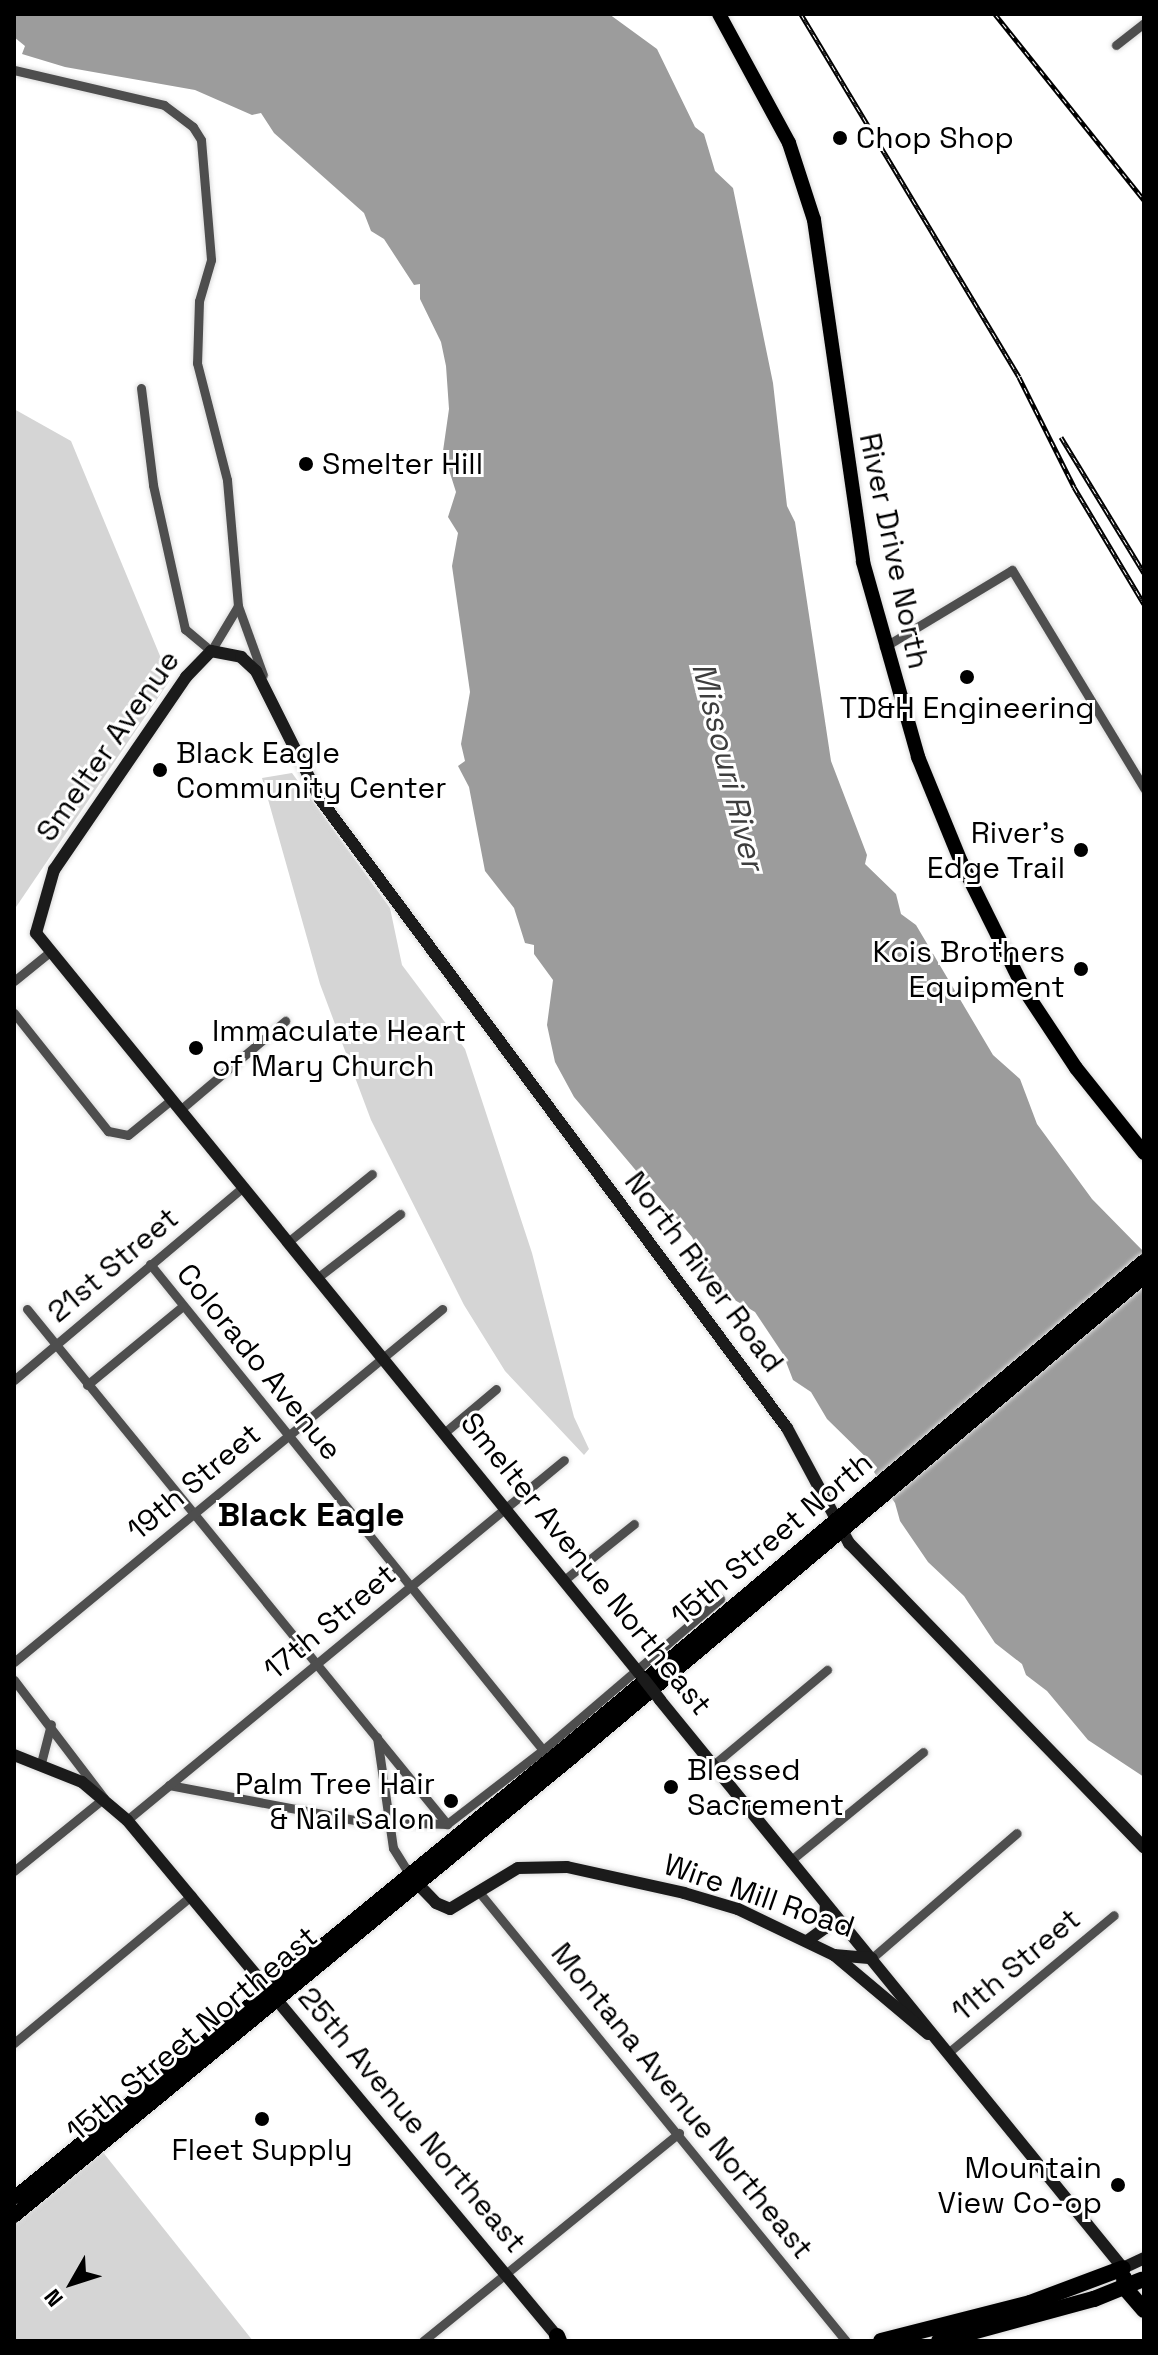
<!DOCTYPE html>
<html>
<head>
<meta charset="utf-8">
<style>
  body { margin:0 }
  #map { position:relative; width:1158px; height:2355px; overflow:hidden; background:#fff; font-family:"Space Grotesk",sans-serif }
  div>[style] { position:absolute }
  .green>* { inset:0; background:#d5d5d5 }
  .water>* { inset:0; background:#9c9c9c }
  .roads { filter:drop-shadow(0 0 2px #dbdbdb) drop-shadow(0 0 2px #dbdbdb) }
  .street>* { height:9px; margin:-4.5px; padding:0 4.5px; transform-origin:4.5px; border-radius:4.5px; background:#4e4e4e }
  .secondary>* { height:12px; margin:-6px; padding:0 6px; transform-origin:6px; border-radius:6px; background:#1b1b1b }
  .primary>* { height:14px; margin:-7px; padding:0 7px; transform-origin:7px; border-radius:7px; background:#000 }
  .highway>* { height:16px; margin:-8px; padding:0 8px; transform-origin:8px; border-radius:8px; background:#000 }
  .rail>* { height:5px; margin-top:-2.5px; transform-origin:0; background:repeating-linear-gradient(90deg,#fff 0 6px,#000 0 12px); box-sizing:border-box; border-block:2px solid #000 }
  .secondary-bridge>* { height:12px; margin:-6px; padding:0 6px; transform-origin:6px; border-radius:6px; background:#1b1b1b }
  .dots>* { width:22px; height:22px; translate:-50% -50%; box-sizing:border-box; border:4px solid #fff; border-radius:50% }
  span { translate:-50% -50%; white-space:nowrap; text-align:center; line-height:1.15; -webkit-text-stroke:6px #fff; paint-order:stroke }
  .poi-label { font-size:30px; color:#000 }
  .left { translate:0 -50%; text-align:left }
  .right { translate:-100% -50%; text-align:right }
  .street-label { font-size:30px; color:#000 }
  .water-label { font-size:32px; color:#3d3d3d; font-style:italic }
  .quarter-label { font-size:34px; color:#000; font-weight:700 }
  .frame { position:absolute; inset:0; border:16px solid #000; pointer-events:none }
  .north { position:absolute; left:32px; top:2243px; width:80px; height:80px; -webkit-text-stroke:6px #fff; paint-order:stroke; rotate:231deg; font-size:22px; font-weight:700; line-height:32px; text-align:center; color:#000 }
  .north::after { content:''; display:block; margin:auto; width:28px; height:36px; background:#000; clip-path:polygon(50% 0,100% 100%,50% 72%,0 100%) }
</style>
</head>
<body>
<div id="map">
  <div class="green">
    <i style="clip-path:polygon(14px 409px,71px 441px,170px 680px,14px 910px)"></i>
    <i style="clip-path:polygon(292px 773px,390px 908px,402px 965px,465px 1049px,532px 1253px,574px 1417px,589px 1449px,584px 1455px,505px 1371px,464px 1305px,371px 1120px,320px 984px,262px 778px)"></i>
    <i style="clip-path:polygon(98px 2146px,253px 2341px,14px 2341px,14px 2216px)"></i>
  </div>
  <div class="water">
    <i style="clip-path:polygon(14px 14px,609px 14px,657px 49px,695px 127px,704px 134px,715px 171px,733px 188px,773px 383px,787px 506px,795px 522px,831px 761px,867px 855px,865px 864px,896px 894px,901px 914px,916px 925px,993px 1055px,1020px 1079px,1037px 1124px,1092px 1199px,1144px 1252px,1144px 1777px,1088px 1740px,1047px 1691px,1026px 1675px,1022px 1664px,995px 1643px,964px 1596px,928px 1562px,900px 1521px,895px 1503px,874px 1472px,877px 1468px,827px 1419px,811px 1392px,793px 1380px,783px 1354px,755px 1312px,716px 1289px,692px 1237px,574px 1097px,555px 1062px,547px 1025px,553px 980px,534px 954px,534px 945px,525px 943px,514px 908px,485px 871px,469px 787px,458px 766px,465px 761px,461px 744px,470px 692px,452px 566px,458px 533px,448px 517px,456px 492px,443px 451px,449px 409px,446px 366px,441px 342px,420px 299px,420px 284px,414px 285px,384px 239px,371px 231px,364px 213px,274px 133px,261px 113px,252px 115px,195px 90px,65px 67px,22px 54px,25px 46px,14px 37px)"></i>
  </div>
  <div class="roads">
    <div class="street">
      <i style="left:1116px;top:45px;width:36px;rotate:-38deg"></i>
      <i style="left:14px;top:70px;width:154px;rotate:13.1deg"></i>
      <i style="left:164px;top:105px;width:36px;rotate:37deg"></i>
      <i style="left:193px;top:127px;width:15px;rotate:58deg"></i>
      <i style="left:201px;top:140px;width:120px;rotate:85.2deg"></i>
      <i style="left:211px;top:260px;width:43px;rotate:106.3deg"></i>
      <i style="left:199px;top:301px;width:62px;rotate:91.8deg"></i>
      <i style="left:197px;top:363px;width:121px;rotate:75.6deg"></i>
      <i style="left:227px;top:480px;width:126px;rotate:85deg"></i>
      <i style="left:238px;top:606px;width:73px;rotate:70.1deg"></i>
      <i style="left:141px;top:388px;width:98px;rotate:82.9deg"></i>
      <i style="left:153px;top:485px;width:148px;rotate:77.5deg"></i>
      <i style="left:185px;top:629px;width:34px;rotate:40deg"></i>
      <i style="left:211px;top:651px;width:52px;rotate:-59deg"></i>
      <i style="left:884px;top:647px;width:149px;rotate:-31deg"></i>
      <i style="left:1012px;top:570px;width:255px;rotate:58.8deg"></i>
      <i style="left:14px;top:981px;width:48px;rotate:-39deg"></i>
      <i style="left:14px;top:1013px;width:151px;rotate:51.5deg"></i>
      <i style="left:108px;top:1131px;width:20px;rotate:11deg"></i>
      <i style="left:128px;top:1135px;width:55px;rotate:-39.1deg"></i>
      <i style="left:180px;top:1110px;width:138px;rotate:-40.3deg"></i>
      <i style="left:288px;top:1242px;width:108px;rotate:-39deg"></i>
      <i style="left:150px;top:1264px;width:625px;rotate:51.04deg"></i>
      <i style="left:317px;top:1278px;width:105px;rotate:-37.6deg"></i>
      <i style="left:27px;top:1309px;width:665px;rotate:50.8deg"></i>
      <i style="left:14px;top:1380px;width:299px;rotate:-40.1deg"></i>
      <i style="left:87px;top:1385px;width:124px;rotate:-39.5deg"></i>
      <i style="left:444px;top:1433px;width:68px;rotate:-40.2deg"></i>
      <i style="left:563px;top:1581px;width:91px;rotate:-38.8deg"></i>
      <i style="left:14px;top:1662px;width:555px;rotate:-39.51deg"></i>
      <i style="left:14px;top:1680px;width:148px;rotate:52.7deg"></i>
      <i style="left:104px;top:1798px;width:116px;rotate:141deg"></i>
      <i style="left:377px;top:1737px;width:112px;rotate:81.8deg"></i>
      <i style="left:393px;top:1848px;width:32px;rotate:58deg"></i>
      <i style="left:41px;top:1763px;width:40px;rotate:-75.6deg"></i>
      <i style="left:712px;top:1766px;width:150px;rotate:-39.9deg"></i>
      <i style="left:169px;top:1785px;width:194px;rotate:10.7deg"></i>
      <i style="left:360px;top:1821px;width:87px;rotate:2deg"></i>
      <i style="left:447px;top:1824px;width:121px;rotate:-37.6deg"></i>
      <i style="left:543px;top:1750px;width:233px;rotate:-40.5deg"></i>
      <i style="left:127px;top:1820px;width:566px;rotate:-39.48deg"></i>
      <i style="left:790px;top:1861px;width:172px;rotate:-39.3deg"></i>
      <i style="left:479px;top:1892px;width:580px;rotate:50.74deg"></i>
      <i style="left:872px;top:1958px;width:191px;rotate:-40.8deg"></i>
      <i style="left:14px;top:2043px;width:231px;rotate:-39.7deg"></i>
      <i style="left:949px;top:2052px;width:214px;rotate:-39.7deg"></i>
      <i style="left:423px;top:2341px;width:330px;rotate:-39.1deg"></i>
    </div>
    <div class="secondary">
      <i style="left:643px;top:1678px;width:961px;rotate:-129.17deg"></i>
      <i style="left:36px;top:933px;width:66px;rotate:-74.1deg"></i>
      <i style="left:54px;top:870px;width:234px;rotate:-55.6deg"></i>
      <i style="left:186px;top:677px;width:36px;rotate:-46deg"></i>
      <i style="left:211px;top:651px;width:31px;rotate:11deg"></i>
      <i style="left:241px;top:657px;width:21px;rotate:43deg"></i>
      <i style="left:256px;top:671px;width:143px;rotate:63.4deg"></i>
      <i style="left:320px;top:799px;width:783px;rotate:53.41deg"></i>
      <i style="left:787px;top:1428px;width:131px;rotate:61.7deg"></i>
      <i style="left:849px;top:1543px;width:424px;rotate:45.9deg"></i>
      <i style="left:660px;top:1700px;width:733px;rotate:50.82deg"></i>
      <i style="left:1123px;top:2268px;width:23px;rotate:-25deg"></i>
      <i style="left:14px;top:1755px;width:73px;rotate:21.7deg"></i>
      <i style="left:82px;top:1782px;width:59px;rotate:40.2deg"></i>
      <i style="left:127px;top:1820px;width:678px;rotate:50.21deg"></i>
      <i style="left:412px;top:1878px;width:35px;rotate:46deg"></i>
      <i style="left:436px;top:1903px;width:15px;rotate:23deg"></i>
      <i style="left:450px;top:1909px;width:79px;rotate:-31.1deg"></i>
      <i style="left:518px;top:1868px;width:49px;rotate:-1.2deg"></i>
      <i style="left:567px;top:1867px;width:120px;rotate:12.5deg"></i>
      <i style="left:684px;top:1893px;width:56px;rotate:16.5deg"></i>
      <i style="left:738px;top:1909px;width:106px;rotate:25.6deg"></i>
      <i style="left:834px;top:1955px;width:38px;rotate:5deg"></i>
      <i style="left:807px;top:1941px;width:22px;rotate:-36deg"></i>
      <i style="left:825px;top:1928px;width:23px;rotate:-88deg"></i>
      <i style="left:834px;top:1955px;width:123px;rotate:40deg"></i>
    </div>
    <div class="primary">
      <i style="left:719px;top:14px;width:147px;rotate:61.5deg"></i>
      <i style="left:789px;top:143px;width:81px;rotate:72deg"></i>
      <i style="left:814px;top:220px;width:345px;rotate:81.8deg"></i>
      <i style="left:863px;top:562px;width:203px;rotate:74.2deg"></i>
      <i style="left:918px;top:757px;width:113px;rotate:67.7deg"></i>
      <i style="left:961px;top:862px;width:144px;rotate:63.6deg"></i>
      <i style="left:1025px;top:991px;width:92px;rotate:56.5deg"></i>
      <i style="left:1076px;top:1068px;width:109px;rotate:51.3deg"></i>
      <i style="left:14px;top:2198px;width:709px;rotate:-39.28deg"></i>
      <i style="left:563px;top:1749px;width:759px;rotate:-40.03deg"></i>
      <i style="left:14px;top:2216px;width:720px;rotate:-39.42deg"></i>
      <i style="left:570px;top:1759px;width:750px;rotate:-40.02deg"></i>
    </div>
    <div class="highway">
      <i style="left:1124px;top:2278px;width:10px;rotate:84deg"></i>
      <i style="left:1125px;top:2288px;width:29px;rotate:49deg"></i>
      <i style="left:557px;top:2336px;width:5px;rotate:68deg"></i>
      <i style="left:881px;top:2341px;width:154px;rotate:-14.3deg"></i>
      <i style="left:1030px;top:2303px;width:99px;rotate:-20.6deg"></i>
      <i style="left:939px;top:2341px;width:161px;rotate:-15.2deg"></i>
      <i style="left:1094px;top:2299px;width:51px;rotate:-22deg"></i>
    </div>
  </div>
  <div class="rail">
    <i style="left:801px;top:14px;width:423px;rotate:59deg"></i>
    <i style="left:1019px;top:377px;width:123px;rotate:63.4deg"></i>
    <i style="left:1074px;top:487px;width:136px;rotate:59.1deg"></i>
    <i style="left:995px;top:14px;width:238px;rotate:51.3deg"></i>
    <i style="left:1061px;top:437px;width:159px;rotate:58.6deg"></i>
  </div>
  <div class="secondary-bridge">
    <i style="left:643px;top:1678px;width:28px;rotate:52deg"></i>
  </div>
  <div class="dots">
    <i style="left:840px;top:138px;background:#000"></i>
    <i style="left:306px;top:464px;background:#000"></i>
    <i style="left:967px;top:677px;background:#000"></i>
    <i style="left:160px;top:770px;background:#000"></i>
    <i style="left:1081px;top:850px;background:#000"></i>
    <i style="left:1081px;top:969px;background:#000"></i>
    <i style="left:196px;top:1048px;background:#000"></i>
    <i style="left:671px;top:1787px;background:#000"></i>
    <i style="left:451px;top:1801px;background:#000"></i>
    <i style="left:262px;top:2119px;background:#000"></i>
    <i style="left:1118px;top:2185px;background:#000"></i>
  </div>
  <div class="poi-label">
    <span class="left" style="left:856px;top:138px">Chop Shop</span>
    <span class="left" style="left:322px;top:464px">Smelter Hill</span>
    <span style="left:967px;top:708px">TD&amp;H Engineering</span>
    <span class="left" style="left:176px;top:770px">Black Eagle<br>Community Center</span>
    <span class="right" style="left:1065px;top:850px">River's<br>Edge Trail</span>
    <span class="right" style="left:1065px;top:969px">Kois Brothers<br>Equipment</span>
    <span class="left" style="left:212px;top:1048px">Immaculate Heart<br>of Mary Church</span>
    <span class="left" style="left:687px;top:1787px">Blessed<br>Sacrement</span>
    <span class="right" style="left:435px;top:1801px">Palm Tree Hair<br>&amp; Nail Salon</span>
    <span style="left:262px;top:2150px">Fleet Supply</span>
    <span class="right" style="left:1102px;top:2185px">Mountain<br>View Co-op</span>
  </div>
  <div class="street-label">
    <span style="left:894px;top:551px;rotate:78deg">River Drive North</span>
    <span style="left:108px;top:746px;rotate:-55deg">Smelter Avenue</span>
    <span style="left:113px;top:1265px;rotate:-40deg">21st Street</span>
    <span style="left:704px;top:1272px;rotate:53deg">North River Road</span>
    <span style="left:259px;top:1362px;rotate:51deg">Colorado Avenue</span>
    <span style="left:194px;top:1482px;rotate:-40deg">19th Street</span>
    <span style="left:772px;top:1539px;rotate:-40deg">15th Street North</span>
    <span style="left:586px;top:1564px;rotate:51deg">Smelter Avenue Northeast</span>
    <span style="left:330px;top:1622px;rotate:-40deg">17th Street</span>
    <span style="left:759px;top:1896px;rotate:19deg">Wire Mill Road</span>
    <span style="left:1016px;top:1965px;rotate:-40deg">11th Street</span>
    <span style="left:192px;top:2034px;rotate:-40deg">15th Street Northeast</span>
    <span style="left:682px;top:2101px;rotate:51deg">Montana Avenue Northeast</span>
    <span style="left:412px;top:2120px;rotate:50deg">25th Avenue Northeast</span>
  </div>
  <div class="water-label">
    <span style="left:728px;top:766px;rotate:76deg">Missouri River</span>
  </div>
  <div class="quarter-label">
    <span style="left:311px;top:1515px">Black Eagle</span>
  </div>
  <div class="frame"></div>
  <div class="north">N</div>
</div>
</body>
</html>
